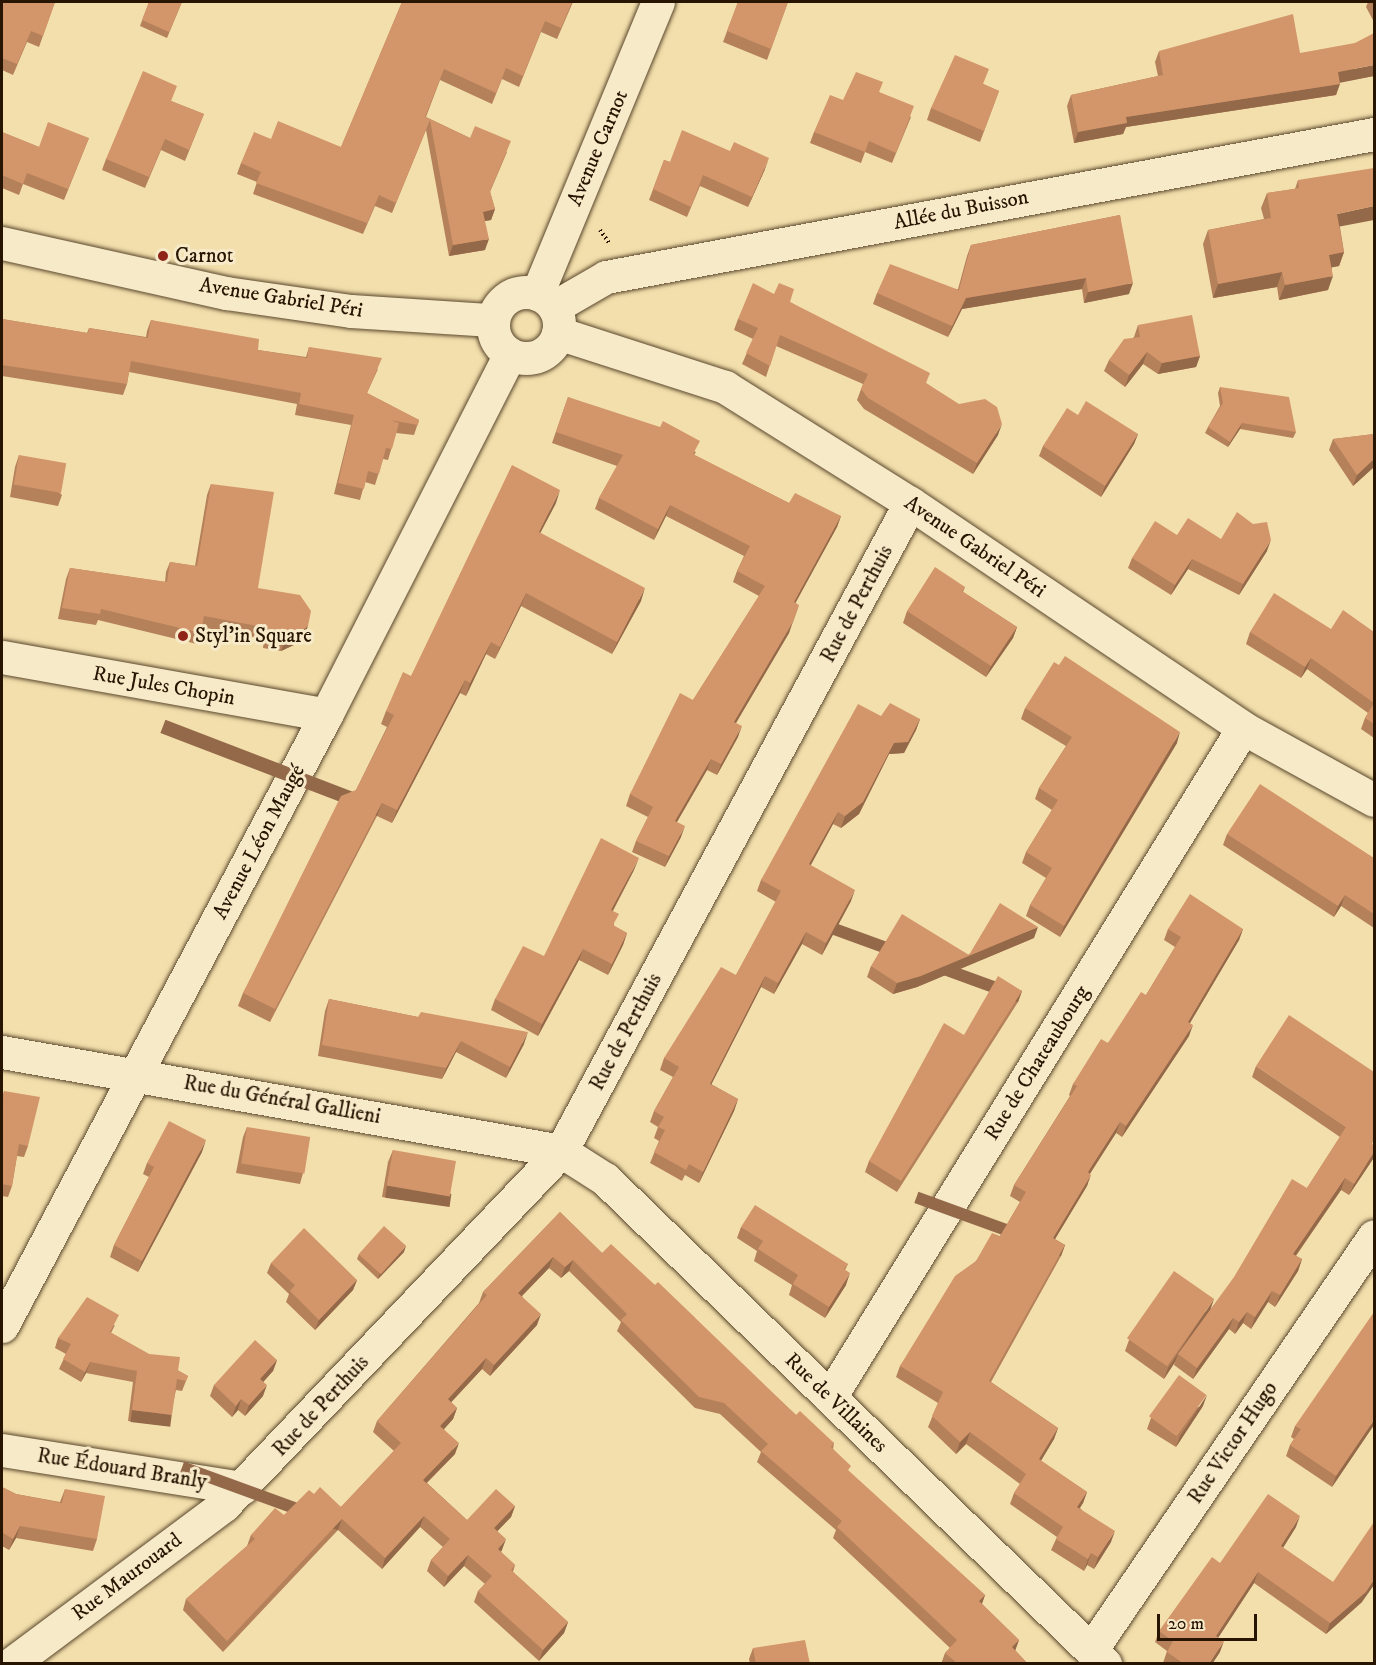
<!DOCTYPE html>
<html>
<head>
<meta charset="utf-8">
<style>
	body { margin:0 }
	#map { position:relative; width:1376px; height:1665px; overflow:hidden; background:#f3dfac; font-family:"IM FELL DW Pica",serif }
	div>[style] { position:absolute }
	.path>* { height:4px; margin-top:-2px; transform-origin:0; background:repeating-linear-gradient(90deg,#271401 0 1.5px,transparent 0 4.5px) }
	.roads { filter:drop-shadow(0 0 2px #5a472c) drop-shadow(0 0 2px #5a472c) }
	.minor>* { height:33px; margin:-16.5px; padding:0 16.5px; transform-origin:16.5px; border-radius:16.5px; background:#f7eac9 }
	.minor>.ring { margin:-16.5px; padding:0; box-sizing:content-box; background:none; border:33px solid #f7eac9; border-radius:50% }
	.wall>* { inset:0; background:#b5815b }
	.shaded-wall>* { inset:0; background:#94694a; transform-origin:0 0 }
	.building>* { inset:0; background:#d3966a; transform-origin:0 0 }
	.dots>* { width:16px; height:16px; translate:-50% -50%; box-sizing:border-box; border:3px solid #f7eac9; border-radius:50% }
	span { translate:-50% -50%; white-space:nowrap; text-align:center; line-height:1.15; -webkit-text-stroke:6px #f7eac9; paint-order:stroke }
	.street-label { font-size:21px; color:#271401 }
	.poi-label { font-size:21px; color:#271401 }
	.left { translate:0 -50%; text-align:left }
	.frame { position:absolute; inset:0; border:3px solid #271401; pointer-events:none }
	.scale { position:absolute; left:1157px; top:1614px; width:100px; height:27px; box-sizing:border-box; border:3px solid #271401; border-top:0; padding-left:8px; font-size:18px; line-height:21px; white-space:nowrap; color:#271401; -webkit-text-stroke:4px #f7eac9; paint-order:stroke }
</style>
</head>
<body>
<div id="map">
	<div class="path">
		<div style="left:600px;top:230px;width:16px;rotate:55deg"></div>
	</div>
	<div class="roads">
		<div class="minor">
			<div style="left:2px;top:243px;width:230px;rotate:12.6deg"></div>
			<div style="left:226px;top:293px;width:126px;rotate:8.2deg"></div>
			<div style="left:351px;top:311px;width:141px;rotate:3.7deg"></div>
			<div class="ring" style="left:493px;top:292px;width:33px;height:33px"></div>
			<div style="left:537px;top:294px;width:316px;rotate:-67.5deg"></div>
			<div style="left:554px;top:307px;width:60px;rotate:-30deg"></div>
			<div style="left:606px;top:277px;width:781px;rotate:-10.55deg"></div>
			<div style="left:558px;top:333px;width:176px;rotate:17.9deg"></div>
			<div style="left:725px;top:387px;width:218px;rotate:32.1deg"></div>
			<div style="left:910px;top:503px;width:402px;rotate:34deg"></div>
			<div style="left:1243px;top:728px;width:149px;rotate:28.8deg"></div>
			<div style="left:2px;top:657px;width:329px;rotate:10.1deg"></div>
			<div style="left:2px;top:1052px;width:568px;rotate:10.04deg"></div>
			<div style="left:561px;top:1151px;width:52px;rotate:32.5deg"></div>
			<div style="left:605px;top:1179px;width:697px;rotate:44.13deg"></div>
			<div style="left:2px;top:1326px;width:692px;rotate:-62.06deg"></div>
			<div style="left:326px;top:715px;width:405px;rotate:-63deg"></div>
			<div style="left:830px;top:1397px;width:786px;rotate:-58.31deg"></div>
			<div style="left:2px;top:1450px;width:243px;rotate:9deg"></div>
			<div style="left:1091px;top:1650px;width:501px;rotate:-55.64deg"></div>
			<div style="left:11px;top:1664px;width:266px;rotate:-36.7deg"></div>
			<div style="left:224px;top:1505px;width:489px;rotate:-46.4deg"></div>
			<div style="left:561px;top:1151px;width:736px;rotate:-61.69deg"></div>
		</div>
	</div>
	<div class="wall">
		<div style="clip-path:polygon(55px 2px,39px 47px,27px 42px,13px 75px,2px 70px,2px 4px)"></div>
		<div style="clip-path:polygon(149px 2px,182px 2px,167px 38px,140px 26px)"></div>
		<div style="clip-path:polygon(402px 2px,573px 2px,557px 39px,541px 32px,519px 87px,502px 79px,492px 104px,440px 80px,426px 117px,470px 138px,507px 152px,490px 192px,495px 209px,491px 220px,485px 221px,485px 250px,449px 256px,426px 130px,392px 213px,375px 206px,363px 234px,253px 194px,257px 182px,237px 174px,241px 163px,271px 139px,341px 147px)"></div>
		<div style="clip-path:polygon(738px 2px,788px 2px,767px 60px,723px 42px)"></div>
		<div style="clip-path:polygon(1368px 2px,1374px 2px,1374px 22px,1366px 7px)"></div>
		<div style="clip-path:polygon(1159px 51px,1300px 53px,1374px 76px,1340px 82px,1336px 95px,1126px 127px,1123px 134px,1074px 143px,1067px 106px,1071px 95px,1158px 76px,1155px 62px)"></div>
		<div style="clip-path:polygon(983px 84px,999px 91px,980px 142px,927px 120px,931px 108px)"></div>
		<div style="clip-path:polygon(879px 92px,911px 117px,892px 163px,865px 152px,861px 163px,810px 143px,814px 132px,843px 100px)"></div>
		<div style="clip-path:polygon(171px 101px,204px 114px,185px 161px,161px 150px,145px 188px,102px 170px,106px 159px)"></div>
		<div style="clip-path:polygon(2px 132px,39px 147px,89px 138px,64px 200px,23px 184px,19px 195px,2px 188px)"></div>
		<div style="clip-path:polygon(730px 151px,765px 169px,748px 207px,700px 186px,687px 217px,649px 200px,664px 160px,670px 162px)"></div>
		<div style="clip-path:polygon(1298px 180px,1340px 227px,1344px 252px,1339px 266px,1332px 267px,1328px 290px,1279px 300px,1277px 287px,1213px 298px,1203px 244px,1208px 230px,1264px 219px,1261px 208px,1267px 193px,1295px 189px)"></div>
		<div style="clip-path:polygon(1120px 215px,1129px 294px,1084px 303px,1082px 289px,962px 309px,948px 337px,873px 304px,877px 293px,958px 289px,967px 256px,971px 245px)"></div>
		<div style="clip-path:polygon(790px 302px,926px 383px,998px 435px,973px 474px,864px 409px,857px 400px,863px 384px,776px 346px,766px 377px,742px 364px,753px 339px,734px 330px,738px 319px)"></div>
		<div style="clip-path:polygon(2px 319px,87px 333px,89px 328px,146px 337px,147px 331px,151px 320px,258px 350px,306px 357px,309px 347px,378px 369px,367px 393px,419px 420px,414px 435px,396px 433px,388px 460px,383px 459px,375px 485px,365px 482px,360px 500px,334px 494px,351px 425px,295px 415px,297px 404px,129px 372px,127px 384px,123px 395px,2px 376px)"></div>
		<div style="clip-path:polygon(1138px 325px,1200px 356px,1196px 367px,1158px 374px,1143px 364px,1125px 387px,1104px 371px,1109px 360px,1134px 337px)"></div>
		<div style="clip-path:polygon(1220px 387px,1296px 432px,1293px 438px,1240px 429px,1228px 447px,1205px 433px,1208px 427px,1220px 406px,1218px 393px)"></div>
		<div style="clip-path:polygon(568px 397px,696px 452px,694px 455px,789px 503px,841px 516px,837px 527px,795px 603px,789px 633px,736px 723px,738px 737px,717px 775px,707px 770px,677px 822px,681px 837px,665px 867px,632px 852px,636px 841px,648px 817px,626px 806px,630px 794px,693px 700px,759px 596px,733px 582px,737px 571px,744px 556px,666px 516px,654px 540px,595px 509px,599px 498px,617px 466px,552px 443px)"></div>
		<div style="clip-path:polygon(1078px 415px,1138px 434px,1134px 444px,1101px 497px,1039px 456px,1043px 446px)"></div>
		<div style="clip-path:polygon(1374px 434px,1374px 469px,1374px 467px,1353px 486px,1329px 450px,1333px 439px)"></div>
		<div style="clip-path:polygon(19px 455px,62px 495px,58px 506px,10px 497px,15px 467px)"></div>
		<div style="clip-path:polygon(211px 484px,258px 588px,304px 637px,296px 644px,281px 651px,263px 648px,264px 639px,202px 628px,197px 644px,98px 620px,96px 625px,58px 619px,66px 579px,70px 568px,165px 582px,166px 572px,170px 562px,195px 566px,207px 495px)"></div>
		<div style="clip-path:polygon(556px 503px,540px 533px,641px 601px,612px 654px,521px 606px,495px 659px,486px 654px,466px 696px,460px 693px,392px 823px,377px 816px,270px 1022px,238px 1006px,243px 993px,356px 790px,387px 727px,381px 724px,386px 711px,411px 676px)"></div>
		<div style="clip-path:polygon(1177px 535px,1221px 539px,1267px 551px,1239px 595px,1188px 569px,1171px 595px,1128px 568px,1132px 558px)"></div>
		<div style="clip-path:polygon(965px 587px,963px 592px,1017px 627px,1013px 638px,986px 677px,903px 623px,907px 611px)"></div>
		<div style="clip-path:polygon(1331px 629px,1374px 632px,1374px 738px,1361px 729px,1365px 718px,1368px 713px,1307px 669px,1301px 678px,1246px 644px,1250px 632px)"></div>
		<div style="clip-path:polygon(1025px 708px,1177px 743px,1060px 937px,1026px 916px,1030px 905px,1046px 878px,1022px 863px,1026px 852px,1052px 810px,1035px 799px,1039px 788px,1066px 746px,1021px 719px)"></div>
		<div style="clip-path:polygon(881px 716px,920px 719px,916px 730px,904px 753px,889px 754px,859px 814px,841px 828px,833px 824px,810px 865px,851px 901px,822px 955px,802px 944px,774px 994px,761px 987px,711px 1084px,738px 1099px,734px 1111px,699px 1183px,685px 1175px,682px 1181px,650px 1163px,659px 1141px,654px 1138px,658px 1127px,650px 1122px,654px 1111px,673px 1077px,660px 1070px,664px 1058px,736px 975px,776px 902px,757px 891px,761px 880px)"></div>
		<div style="clip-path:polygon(1227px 834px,1374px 858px,1374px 928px,1341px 906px,1334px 917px,1223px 845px)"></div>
		<div style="clip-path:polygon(634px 870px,613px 911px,614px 926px,627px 933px,623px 945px,608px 975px,579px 960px,538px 1036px,491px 1010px,495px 999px,544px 956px)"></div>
		<div style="clip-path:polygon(1168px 929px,1243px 929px,1239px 940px,1190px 1023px,1189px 1036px,1122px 1137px,1116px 1133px,1090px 1174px,1087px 1186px,1055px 1239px,1065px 1245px,1061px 1256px,991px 1382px,1058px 1428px,1054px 1439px,1041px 1461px,1087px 1492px,1083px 1503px,1080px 1508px,1111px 1542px,1094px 1569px,1087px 1565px,1084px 1571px,1051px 1550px,1057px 1537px,1010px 1504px,1014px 1493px,1020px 1484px,966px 1444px,956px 1454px,928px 1427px,938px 1403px,896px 1377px,900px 1366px,976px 1261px,1000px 1236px,1020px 1202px,1010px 1196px,1014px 1185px,1070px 1096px,1069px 1095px,1073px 1084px,1108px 1043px,1146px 995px,1175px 947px,1164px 940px)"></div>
		<div style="clip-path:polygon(1034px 938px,917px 987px,893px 994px,867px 977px,871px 966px,969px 955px)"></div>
		<div style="clip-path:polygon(1022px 991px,1018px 1002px,897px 1192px,865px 1172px,869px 1161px,964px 1035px)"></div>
		<div style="clip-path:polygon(329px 999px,418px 1017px,524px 1044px,506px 1078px,456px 1052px,442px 1079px,318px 1056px,325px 1011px)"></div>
		<div style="clip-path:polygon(1256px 1066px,1373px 1145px,1373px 1159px,1349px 1195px,1341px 1190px,1296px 1256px,1302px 1259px,1298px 1271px,1275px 1307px,1268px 1302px,1251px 1329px,1243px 1323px,1235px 1334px,1229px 1329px,1193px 1379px,1174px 1365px,1175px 1362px,1164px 1379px,1125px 1351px,1129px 1340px,1210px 1310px,1307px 1188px,1340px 1137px,1252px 1077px)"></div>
		<div style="clip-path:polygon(4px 1091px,28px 1146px,24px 1157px,17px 1156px,12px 1186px,8px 1197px,2px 1196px,2px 1099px)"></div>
		<div style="clip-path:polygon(247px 1127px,303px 1173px,300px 1184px,236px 1173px,243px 1137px)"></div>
		<div style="clip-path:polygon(393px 1150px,451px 1194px,447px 1206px,382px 1197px,388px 1162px)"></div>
		<div style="clip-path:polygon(202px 1152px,138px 1272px,110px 1257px,114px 1245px,149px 1177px,143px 1174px,147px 1163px)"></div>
		<div style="clip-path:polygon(560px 1212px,602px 1253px,655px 1285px,796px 1415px,834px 1443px,833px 1449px,849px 1472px,985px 1595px,982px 1604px,1019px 1640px,1015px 1650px,1028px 1664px,941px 1664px,945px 1653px,950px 1648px,833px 1538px,836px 1530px,757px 1462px,761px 1452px,720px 1414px,695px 1408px,617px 1331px,621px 1322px,569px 1271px,561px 1278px,549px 1268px,522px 1296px,537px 1325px,490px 1376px,482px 1369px,451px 1402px,457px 1408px,453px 1419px,444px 1429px,455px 1454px,427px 1483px,467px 1520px,515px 1506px,511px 1517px,497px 1531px,502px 1550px,501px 1552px,515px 1565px,513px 1572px,568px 1622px,564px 1633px,539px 1661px,474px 1602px,478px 1591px,485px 1584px,464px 1566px,444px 1587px,427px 1571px,431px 1560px,443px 1547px,420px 1527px,382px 1569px,338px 1530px,223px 1652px,183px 1610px,186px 1599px,247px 1546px,251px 1535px,284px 1515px,314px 1494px,341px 1507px,394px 1451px,373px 1432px,377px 1421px,479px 1303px,483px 1292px)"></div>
		<div style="clip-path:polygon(741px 1227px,848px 1264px,845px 1270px,846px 1285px,825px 1318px,789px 1295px,792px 1285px,754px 1261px,757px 1251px,737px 1238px)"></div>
		<div style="clip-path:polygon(404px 1252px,378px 1279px,357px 1259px,359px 1254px)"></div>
		<div style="clip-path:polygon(271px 1263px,357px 1280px,353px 1290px,315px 1330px,286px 1302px,289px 1294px,267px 1273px)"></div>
		<div style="clip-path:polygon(115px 1325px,111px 1333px,188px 1376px,182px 1391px,176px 1390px,168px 1426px,128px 1421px,133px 1382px,86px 1373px,81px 1382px,59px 1369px,66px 1354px,55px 1348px,58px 1338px)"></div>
		<div style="clip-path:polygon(277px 1360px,273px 1371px,263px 1382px,263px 1396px,245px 1416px,238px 1410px,232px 1417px,210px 1396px,214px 1385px)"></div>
		<div style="clip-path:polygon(1203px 1406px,1176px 1447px,1147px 1429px,1151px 1418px)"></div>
		<div style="clip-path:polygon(1374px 1425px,1332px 1487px,1286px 1456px,1290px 1445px,1294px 1439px,1291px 1437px,1295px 1426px)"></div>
		<div style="clip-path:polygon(2px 1487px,16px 1494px,60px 1502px,65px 1489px,97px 1539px,93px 1551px,16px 1538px,9px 1550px,2px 1546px)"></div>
		<div style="clip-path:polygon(1296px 1527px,1283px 1548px,1362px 1602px,1326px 1634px,1254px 1583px,1218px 1638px,1220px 1652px,1212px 1664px,1163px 1663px,1167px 1651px,1155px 1642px,1159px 1631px,1220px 1563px)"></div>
		<div style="clip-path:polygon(753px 1648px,810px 1664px,750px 1664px,749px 1659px)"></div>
	</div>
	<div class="shaded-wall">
		<div style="clip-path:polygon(1374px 65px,1374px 76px,1334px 84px,1338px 72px)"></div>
		<div style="clip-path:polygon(1340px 84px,1336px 95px,1126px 127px,1123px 134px,1074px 143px,1078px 132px,1126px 117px)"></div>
		<div style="clip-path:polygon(769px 158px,765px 169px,748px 207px,752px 197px)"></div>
		<div style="clip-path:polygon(1374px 206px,1374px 220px,1332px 228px,1337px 214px)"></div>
		<div style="clip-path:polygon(495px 209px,491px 220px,479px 222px,483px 212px)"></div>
		<div style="clip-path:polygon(489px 239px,485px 250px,449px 256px,453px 245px)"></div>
		<div style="clip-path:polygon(1344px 252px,1339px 266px,1324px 269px,1329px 255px)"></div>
		<div style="clip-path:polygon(1282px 272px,1277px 287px,1213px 298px,1218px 284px)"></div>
		<div style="clip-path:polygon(1333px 276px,1328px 290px,1279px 300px,1285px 285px)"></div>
		<div style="clip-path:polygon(1086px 278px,1082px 289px,962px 309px,948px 337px,952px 326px,966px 298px)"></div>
		<div style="clip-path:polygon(1133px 283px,1129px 294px,1084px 303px,1088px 292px)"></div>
		<div style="clip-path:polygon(1147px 352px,1143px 364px,1125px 387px,1129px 375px)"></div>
		<div style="clip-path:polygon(1200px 356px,1196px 367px,1158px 374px,1162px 363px)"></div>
		<div style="clip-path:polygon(1242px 423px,1240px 429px,1228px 447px,1230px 442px)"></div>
		<div style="clip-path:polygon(1002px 424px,998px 435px,973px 474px,977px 463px)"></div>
		<div style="clip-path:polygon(1138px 434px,1134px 444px,1101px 497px,1105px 486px)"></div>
		<div style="clip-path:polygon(1374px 459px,1374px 467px,1353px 486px,1357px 475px)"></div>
		<div style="clip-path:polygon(560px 490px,556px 503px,534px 545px,539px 532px)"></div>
		<div style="clip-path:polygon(670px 505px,666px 516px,654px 540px,658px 529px)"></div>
		<div style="clip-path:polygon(841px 516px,837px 527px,790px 613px,794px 602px)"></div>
		<div style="clip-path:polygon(1271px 540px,1267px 551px,1239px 595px,1243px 584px)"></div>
		<div style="clip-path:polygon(1192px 559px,1188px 569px,1171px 595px,1175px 585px)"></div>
		<div style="clip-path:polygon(645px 588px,641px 601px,612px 654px,617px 642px)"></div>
		<div style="clip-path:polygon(526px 593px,521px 606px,495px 659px,500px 647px)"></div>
		<div style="clip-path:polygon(799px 605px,789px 633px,730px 733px,734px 722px)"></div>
		<div style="clip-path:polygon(308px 626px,304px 637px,296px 644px,281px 651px,285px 640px)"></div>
		<div style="clip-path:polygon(1017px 627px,1013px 638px,986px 677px,991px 666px)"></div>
		<div style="clip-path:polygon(491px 642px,486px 654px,466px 696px,470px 683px)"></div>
		<div style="clip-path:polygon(1311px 658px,1307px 669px,1301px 678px,1305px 667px)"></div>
		<div style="clip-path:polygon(465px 680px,460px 693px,392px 823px,397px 810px)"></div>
		<div style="clip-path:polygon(920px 719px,916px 730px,904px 753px,889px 754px,859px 814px,841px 828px,845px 816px,894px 743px)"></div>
		<div style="clip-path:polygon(742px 726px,738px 737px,717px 775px,721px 764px)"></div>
		<div style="clip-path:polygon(1180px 732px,1177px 743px,1060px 937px,1064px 926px)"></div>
		<div style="clip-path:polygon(711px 759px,707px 770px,671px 832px,675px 821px)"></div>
		<div style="left:382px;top:803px;width:14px;height:232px;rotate:111deg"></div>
		<div style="clip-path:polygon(838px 812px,833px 824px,805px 876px,809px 864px)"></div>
		<div style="clip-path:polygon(685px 826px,681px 837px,665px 867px,669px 856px)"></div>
		<div style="clip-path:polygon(639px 858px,634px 870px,607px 921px,611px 910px)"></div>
		<div style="clip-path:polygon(855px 890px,851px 901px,822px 955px,826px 943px)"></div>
		<div style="clip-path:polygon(1345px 895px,1341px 906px,1334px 917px,1338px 906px)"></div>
		<div style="clip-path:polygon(1038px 927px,1034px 938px,917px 987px,893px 994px,897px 983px)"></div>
		<div style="clip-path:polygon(1243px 929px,1239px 940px,1184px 1033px,1188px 1022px)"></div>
		<div style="clip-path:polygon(806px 932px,802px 944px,774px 994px,778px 983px)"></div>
		<div style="clip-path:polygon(627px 933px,623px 945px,608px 975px,612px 964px)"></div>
		<div style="clip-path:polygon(583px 949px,579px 960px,538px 1036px,542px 1024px)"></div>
		<div style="clip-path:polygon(765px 976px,761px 987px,706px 1095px,710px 1084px)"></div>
		<div style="left:1022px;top:991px;width:12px;height:225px;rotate:110deg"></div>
		<div style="clip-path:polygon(1193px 1025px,1189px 1036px,1122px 1137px,1126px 1126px)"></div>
		<div style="clip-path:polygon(528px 1032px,524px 1044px,506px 1078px,510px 1067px)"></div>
		<div style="clip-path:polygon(461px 1041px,456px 1052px,442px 1079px,446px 1068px)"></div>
		<div style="clip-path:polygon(738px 1099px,734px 1111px,699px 1183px,703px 1172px)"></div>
		<div style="clip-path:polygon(1120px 1122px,1116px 1133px,1083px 1184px,1088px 1172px)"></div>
		<div style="clip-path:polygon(206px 1140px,202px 1152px,138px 1272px,142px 1261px)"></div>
		<div style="clip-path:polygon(1374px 1152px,1373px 1159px,1349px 1195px,1354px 1184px)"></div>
		<div style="clip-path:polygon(1091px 1175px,1087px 1186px,1049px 1249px,1053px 1238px)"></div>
		<div style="clip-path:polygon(1345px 1178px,1341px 1190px,1289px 1265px,1293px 1254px)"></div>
		<div style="left:387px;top:1185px;width:65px;height:13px;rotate:8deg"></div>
		<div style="left:1065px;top:1245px;width:12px;height:156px;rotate:110deg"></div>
		<div style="clip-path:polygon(406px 1246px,404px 1252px,378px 1279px,380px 1273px)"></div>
		<div style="clip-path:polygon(553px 1257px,549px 1268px,514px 1304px,518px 1293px)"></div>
		<div style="clip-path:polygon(1302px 1259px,1298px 1271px,1275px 1307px,1280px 1295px)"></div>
		<div style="clip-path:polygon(573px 1260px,569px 1271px,561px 1278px,565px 1267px)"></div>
		<div style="clip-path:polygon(850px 1273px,846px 1285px,825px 1318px,829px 1307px)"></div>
		<div style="clip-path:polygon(357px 1280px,353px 1290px,315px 1330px,319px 1320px)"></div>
		<div style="clip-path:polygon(1272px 1291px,1268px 1302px,1251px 1329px,1255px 1317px)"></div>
		<div style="clip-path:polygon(1214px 1299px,1210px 1311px,1178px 1354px,1175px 1362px,1164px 1379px,1168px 1368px)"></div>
		<div style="clip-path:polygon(1247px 1312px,1243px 1323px,1235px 1334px,1239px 1322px)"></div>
		<div style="clip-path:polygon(541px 1314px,537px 1325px,490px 1376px,494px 1365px)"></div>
		<div style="clip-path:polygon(1233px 1318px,1229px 1329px,1193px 1379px,1197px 1368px)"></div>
		<div style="clip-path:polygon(486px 1358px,482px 1369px,444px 1410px,448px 1399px)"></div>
		<div style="clip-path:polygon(277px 1360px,273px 1371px,256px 1390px,260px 1379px)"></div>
		<div style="clip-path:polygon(90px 1362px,86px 1373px,81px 1382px,85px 1372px)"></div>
		<div style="clip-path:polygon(267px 1385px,263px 1396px,245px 1416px,249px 1405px)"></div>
		<div style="clip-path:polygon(1207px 1395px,1203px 1406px,1176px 1447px,1180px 1436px)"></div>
		<div style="clip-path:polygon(241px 1399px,238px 1410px,232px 1417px,236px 1406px)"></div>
		<div style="clip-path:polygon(457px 1408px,453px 1419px,437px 1437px,440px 1426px)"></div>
		<div style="left:132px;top:1410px;width:40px;height:12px;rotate:7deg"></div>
		<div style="clip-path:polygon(1374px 1420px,1374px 1425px,1332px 1487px,1336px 1476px)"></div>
		<div style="clip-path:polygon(1058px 1428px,1054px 1439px,1035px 1470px,1039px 1459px)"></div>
		<div style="clip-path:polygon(970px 1432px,966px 1444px,956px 1454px,960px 1442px)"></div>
		<div style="clip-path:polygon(459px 1443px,455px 1454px,419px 1490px,423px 1480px)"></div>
		<div style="clip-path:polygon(1087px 1492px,1083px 1503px,1073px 1518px,1077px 1507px)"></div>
		<div style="clip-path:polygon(515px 1506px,511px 1517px,490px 1539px,494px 1528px)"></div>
		<div style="clip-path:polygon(424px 1516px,420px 1527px,382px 1569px,385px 1558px)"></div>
		<div style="clip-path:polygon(1300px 1516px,1296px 1527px,1277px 1557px,1281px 1546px)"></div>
		<div style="left:342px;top:1519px;width:12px;height:168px;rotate:110deg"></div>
		<div style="clip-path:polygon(20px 1526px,16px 1538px,9px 1550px,13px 1539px)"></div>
		<div style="clip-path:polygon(1115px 1531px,1111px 1542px,1094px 1569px,1098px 1557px)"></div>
		<div style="clip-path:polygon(506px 1539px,502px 1550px,494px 1560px,498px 1549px)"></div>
		<div style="clip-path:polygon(1091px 1553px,1087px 1565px,1084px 1571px,1088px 1559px)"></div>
		<div style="clip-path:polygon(468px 1555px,464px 1566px,444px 1587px,448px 1576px)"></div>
		<div style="clip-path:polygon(1258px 1572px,1254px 1583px,1212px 1647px,1216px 1636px)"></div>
		<div style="clip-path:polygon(1374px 1580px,1374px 1585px,1362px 1602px,1326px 1634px,1330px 1623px)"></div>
		<div style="clip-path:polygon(985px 1595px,981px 1606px,979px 1601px)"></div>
		<div style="clip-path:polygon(568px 1622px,564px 1633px,539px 1661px,543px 1650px)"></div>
		<div style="clip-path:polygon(1019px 1640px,1015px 1651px,1012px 1647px)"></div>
		<div style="clip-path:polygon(1224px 1641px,1220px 1652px,1212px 1664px,1209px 1664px)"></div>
	</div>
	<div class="building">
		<div style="clip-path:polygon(3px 2px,55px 2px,43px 36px,31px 31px,17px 64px,2px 58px,2px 4px)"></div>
		<div style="clip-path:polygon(149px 2px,182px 2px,169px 32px,142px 20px)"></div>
		<div style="clip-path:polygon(402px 2px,572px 2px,561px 28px,545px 21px,523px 76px,506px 68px,496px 93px,444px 69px,425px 117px,470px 138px,475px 126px,511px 141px,490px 191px,495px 209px,483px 212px,489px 239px,453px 245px,430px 120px,396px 203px,379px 195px,367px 223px,256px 183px,261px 172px,241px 163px,254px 132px,271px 139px,278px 121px,341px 147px)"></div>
		<div style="clip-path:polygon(738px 2px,788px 2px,771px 49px,727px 31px)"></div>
		<div style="clip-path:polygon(1293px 14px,1300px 53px,1355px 43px,1374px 33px,1374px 65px,1338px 72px,1340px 84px,1126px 117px,1127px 123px,1078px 132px,1071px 95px,1163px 75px,1159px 51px)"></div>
		<div style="clip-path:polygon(955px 55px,989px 69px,983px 84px,999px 91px,984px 131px,931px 108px)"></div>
		<div style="clip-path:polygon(143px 71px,177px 86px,171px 101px,204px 114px,189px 150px,165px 139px,149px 177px,106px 159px)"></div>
		<div style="clip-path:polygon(856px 72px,883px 82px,879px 92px,914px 106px,896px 153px,869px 141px,865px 152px,814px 132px,830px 95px,843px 100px)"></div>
		<div style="clip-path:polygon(48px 122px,89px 138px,68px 189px,27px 173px,23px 184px,2px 175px,2px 132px,39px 147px)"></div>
		<div style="clip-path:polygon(682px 130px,730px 151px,734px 142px,769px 158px,752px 197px,703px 175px,691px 207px,653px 189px,664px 160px,670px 162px)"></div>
		<div style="clip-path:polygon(1374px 168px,1374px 206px,1337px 214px,1344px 252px,1329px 255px,1333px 276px,1285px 285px,1282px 272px,1218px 284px,1208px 230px,1271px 218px,1267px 193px,1299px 188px,1298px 180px)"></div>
		<div style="clip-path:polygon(1120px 215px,1133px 283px,1088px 292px,1086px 278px,966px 298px,952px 326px,877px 293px,890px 264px,959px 290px,971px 245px)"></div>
		<div style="clip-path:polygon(753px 283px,774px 294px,779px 283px,794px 289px,790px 302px,930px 373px,926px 383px,959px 404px,985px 399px,997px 407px,1002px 424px,977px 463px,868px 398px,861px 389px,868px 374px,780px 335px,770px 366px,746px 353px,758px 328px,738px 319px)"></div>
		<div style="clip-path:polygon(1192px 315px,1200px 356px,1162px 363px,1147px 352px,1129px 375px,1109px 360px,1124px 339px,1140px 337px,1138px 325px)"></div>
		<div style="clip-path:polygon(2px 319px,88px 333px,89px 328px,148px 338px,151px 320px,259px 339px,258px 350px,307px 358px,309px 347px,382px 358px,367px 393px,419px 420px,418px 425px,390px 420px,399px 423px,392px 449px,386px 448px,379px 474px,368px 471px,364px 489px,338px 483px,354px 415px,299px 404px,301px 393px,131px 361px,127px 384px,2px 365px)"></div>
		<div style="clip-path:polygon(1220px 387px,1289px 397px,1296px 432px,1242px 423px,1230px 442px,1208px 427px,1223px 403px)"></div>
		<div style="clip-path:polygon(568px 397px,660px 427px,663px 421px,700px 441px,693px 454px,789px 503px,795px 493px,841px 516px,794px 602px,799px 605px,793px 622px,734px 722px,742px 726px,721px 764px,711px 759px,675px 821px,685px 826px,669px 856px,636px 841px,653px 807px,630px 794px,680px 693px,693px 700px,765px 586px,737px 571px,750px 546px,670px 505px,658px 529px,599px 498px,623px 455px,556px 432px)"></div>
		<div style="clip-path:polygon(1086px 401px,1138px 434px,1105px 486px,1043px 446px,1067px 408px,1078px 415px)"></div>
		<div style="clip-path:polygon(1374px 434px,1374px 459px,1357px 475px,1333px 439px)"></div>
		<div style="left:19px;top:455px;width:48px;height:30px;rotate:10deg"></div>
		<div style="clip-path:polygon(512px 465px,560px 490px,539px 532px,645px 588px,617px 642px,526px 593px,500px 647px,491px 642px,470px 683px,465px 680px,397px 810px,382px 803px,275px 1009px,243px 993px,341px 796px,356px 790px,394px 715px,386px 711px,403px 672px,411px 676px)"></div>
		<div style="clip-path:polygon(211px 484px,274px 492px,258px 588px,300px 595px,311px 611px,308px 626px,300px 633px,285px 640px,267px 638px,268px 628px,204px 616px,201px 633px,101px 609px,100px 614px,62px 608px,70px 568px,167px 582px,170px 562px,197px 566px)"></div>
		<div style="clip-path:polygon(1237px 512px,1253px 524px,1267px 522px,1271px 540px,1243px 584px,1192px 559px,1175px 585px,1132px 558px,1155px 521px,1177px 535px,1188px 518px,1221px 539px)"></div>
		<div style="clip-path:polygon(935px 567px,965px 587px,962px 591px,1017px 627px,991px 666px,907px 611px)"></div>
		<div style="clip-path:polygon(1274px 593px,1331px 629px,1343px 610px,1374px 632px,1374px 703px,1311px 658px,1305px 667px,1250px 632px)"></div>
		<div style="clip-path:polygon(1065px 656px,1180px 732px,1064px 926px,1030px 905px,1052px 868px,1026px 852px,1058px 800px,1039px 788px,1072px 737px,1025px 708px,1054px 662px,1059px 665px)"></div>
		<div style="clip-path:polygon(890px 703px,920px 719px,908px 742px,894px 743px,863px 802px,845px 816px,838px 812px,809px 864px,855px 890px,826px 943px,806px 932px,778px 983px,765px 976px,710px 1084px,738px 1099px,703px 1172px,689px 1164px,686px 1170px,654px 1152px,665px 1130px,658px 1127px,664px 1117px,654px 1111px,679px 1067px,664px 1058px,721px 967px,736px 975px,781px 891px,761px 880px,858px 704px,881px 716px)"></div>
		<div style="clip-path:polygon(1374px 703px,1374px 724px,1365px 718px)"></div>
		<div style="clip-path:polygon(1260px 784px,1374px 858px,1374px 914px,1345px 895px,1338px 906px,1227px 834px)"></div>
		<div style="clip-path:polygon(601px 838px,639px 858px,611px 910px,619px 914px,613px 925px,627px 933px,612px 964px,583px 949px,542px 1024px,495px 999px,523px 946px,544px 956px)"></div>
		<div style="clip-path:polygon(1190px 894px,1243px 929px,1188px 1022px,1193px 1025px,1126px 1126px,1120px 1122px,1088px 1172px,1091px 1175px,1053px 1238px,1065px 1245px,989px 1381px,1058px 1428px,1039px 1459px,1087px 1492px,1077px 1507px,1115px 1531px,1098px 1557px,1091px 1553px,1088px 1559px,1056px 1539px,1063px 1527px,1014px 1493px,1026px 1474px,970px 1432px,960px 1442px,932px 1416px,943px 1392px,900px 1366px,955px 1276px,976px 1261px,992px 1233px,1000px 1236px,1026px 1192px,1014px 1185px,1077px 1086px,1073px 1084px,1101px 1039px,1108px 1043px,1141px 992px,1146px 995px,1181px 937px,1168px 929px)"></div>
		<div style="clip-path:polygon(1000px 903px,1038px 927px,921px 976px,897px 983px,871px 966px,902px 914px,969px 955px)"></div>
		<div style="clip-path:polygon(998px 976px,1022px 991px,901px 1181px,869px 1161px,944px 1023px,964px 1035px)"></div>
		<div style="clip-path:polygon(329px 999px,418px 1017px,421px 1012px,528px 1032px,510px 1067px,461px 1041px,446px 1068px,322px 1045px)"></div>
		<div style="clip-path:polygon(1289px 1015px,1374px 1072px,1374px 1140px,1372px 1144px,1374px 1146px,1374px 1152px,1354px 1184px,1345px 1178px,1293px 1254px,1302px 1259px,1280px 1295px,1272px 1291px,1255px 1317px,1247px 1312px,1239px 1322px,1233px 1318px,1197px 1368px,1178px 1354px,1234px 1277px,1292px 1179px,1307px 1188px,1346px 1127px,1256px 1066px)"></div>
		<div style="clip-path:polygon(4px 1091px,40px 1097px,28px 1146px,19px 1144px,12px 1186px,2px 1184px,2px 1106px)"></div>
		<div style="clip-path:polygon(169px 1121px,206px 1140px,142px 1261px,114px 1245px,154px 1167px,147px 1163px)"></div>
		<div style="left:247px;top:1127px;width:64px;height:37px;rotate:9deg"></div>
		<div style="left:393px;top:1150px;width:64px;height:36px;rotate:10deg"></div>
		<div style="clip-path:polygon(755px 1205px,848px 1264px,844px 1269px,850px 1273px,829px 1307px,793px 1284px,798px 1275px,758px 1249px,763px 1241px,741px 1227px)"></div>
		<div style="clip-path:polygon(560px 1212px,602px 1253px,611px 1244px,655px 1285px,658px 1282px,796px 1415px,800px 1411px,834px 1443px,831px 1447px,851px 1466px,848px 1470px,985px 1595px,979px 1601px,1019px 1640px,1012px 1647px,1028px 1664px,958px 1664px,945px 1653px,957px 1640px,837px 1527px,842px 1521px,761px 1451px,768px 1444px,724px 1403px,699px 1397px,621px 1320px,627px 1314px,573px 1260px,565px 1267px,553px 1257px,518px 1293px,541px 1314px,494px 1365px,486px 1358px,448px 1399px,457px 1408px,440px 1426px,459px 1443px,423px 1480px,467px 1520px,496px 1489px,515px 1506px,494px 1528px,506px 1539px,498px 1549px,515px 1565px,511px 1570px,568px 1622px,543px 1650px,478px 1591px,492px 1576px,468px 1555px,448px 1576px,431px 1560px,450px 1539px,424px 1516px,385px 1558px,342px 1519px,227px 1641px,186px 1599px,255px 1539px,251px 1535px,275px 1508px,284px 1515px,309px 1490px,314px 1494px,320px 1487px,341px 1507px,401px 1443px,377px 1421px,487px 1295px,483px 1292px)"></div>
		<div style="left:384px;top:1226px;width:30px;height:38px;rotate:42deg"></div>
		<div style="clip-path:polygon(304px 1228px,357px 1280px,319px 1320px,290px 1291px,295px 1285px,271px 1263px)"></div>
		<div style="left:1174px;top:1271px;width:49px;height:82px;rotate:35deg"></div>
		<div style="clip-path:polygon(87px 1297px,119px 1315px,110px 1332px,149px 1354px,180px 1357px,178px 1371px,188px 1376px,186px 1381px,177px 1379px,172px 1415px,132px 1410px,137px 1371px,90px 1362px,85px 1372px,63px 1359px,71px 1344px,58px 1338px)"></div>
		<div style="clip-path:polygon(1374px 1312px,1374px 1420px,1336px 1476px,1290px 1445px,1301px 1429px,1295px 1426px)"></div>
		<div style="clip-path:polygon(255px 1340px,277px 1360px,260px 1379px,267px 1385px,249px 1405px,241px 1399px,236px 1406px,214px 1385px)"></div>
		<div style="left:1179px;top:1375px;width:34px;height:51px;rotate:36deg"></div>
		<div style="clip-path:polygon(2px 1487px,16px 1494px,62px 1503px,65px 1489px,105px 1496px,97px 1539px,20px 1526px,13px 1539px,3px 1533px,2px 1536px)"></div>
		<div style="clip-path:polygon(1268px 1494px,1300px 1516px,1281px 1546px,1333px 1582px,1374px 1522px,1374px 1580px,1366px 1592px,1330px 1623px,1258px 1572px,1216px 1636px,1224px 1641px,1209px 1664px,1184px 1664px,1167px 1652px,1173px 1641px,1159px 1631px,1212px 1557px,1220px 1563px)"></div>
		<div style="clip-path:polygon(805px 1640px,810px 1664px,756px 1664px,753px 1648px)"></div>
	</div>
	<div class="dots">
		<div style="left:163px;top:256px;background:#8f2418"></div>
		<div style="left:183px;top:636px;background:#8f2418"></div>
	</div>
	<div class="street-label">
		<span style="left:598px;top:148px;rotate:-67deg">Avenue Carnot</span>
		<span style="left:961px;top:210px;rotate:-11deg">Allée du Buisson</span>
		<span style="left:281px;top:298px;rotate:9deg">Avenue Gabriel Péri</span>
		<span style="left:975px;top:547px;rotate:34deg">Avenue Gabriel Péri</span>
		<span style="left:857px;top:604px;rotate:-62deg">Rue de Perthuis</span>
		<span style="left:164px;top:686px;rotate:10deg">Rue Jules Chopin</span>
		<span style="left:259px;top:842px;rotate:-62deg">Avenue Léon Maugé</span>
		<span style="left:626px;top:1032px;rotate:-62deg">Rue de Perthuis</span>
		<span style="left:1037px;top:1063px;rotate:-58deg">Rue de Chateaubourg</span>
		<span style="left:282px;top:1100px;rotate:10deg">Rue du Général Gallieni</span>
		<span style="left:836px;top:1403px;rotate:44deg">Rue de Villaines</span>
		<span style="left:321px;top:1406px;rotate:-47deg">Rue de Perthuis</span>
		<span style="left:1233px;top:1443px;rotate:-56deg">Rue Victor Hugo</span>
		<span style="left:122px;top:1469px;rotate:9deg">Rue Édouard Branly</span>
		<span style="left:127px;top:1577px;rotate:-37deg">Rue Maurouard</span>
	</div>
	<div class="poi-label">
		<span class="left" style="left:175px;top:256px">Carnot</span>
		<span class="left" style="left:195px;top:636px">Styl'in Square</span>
	</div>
	<div class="frame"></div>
	<div class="scale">20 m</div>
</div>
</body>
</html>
